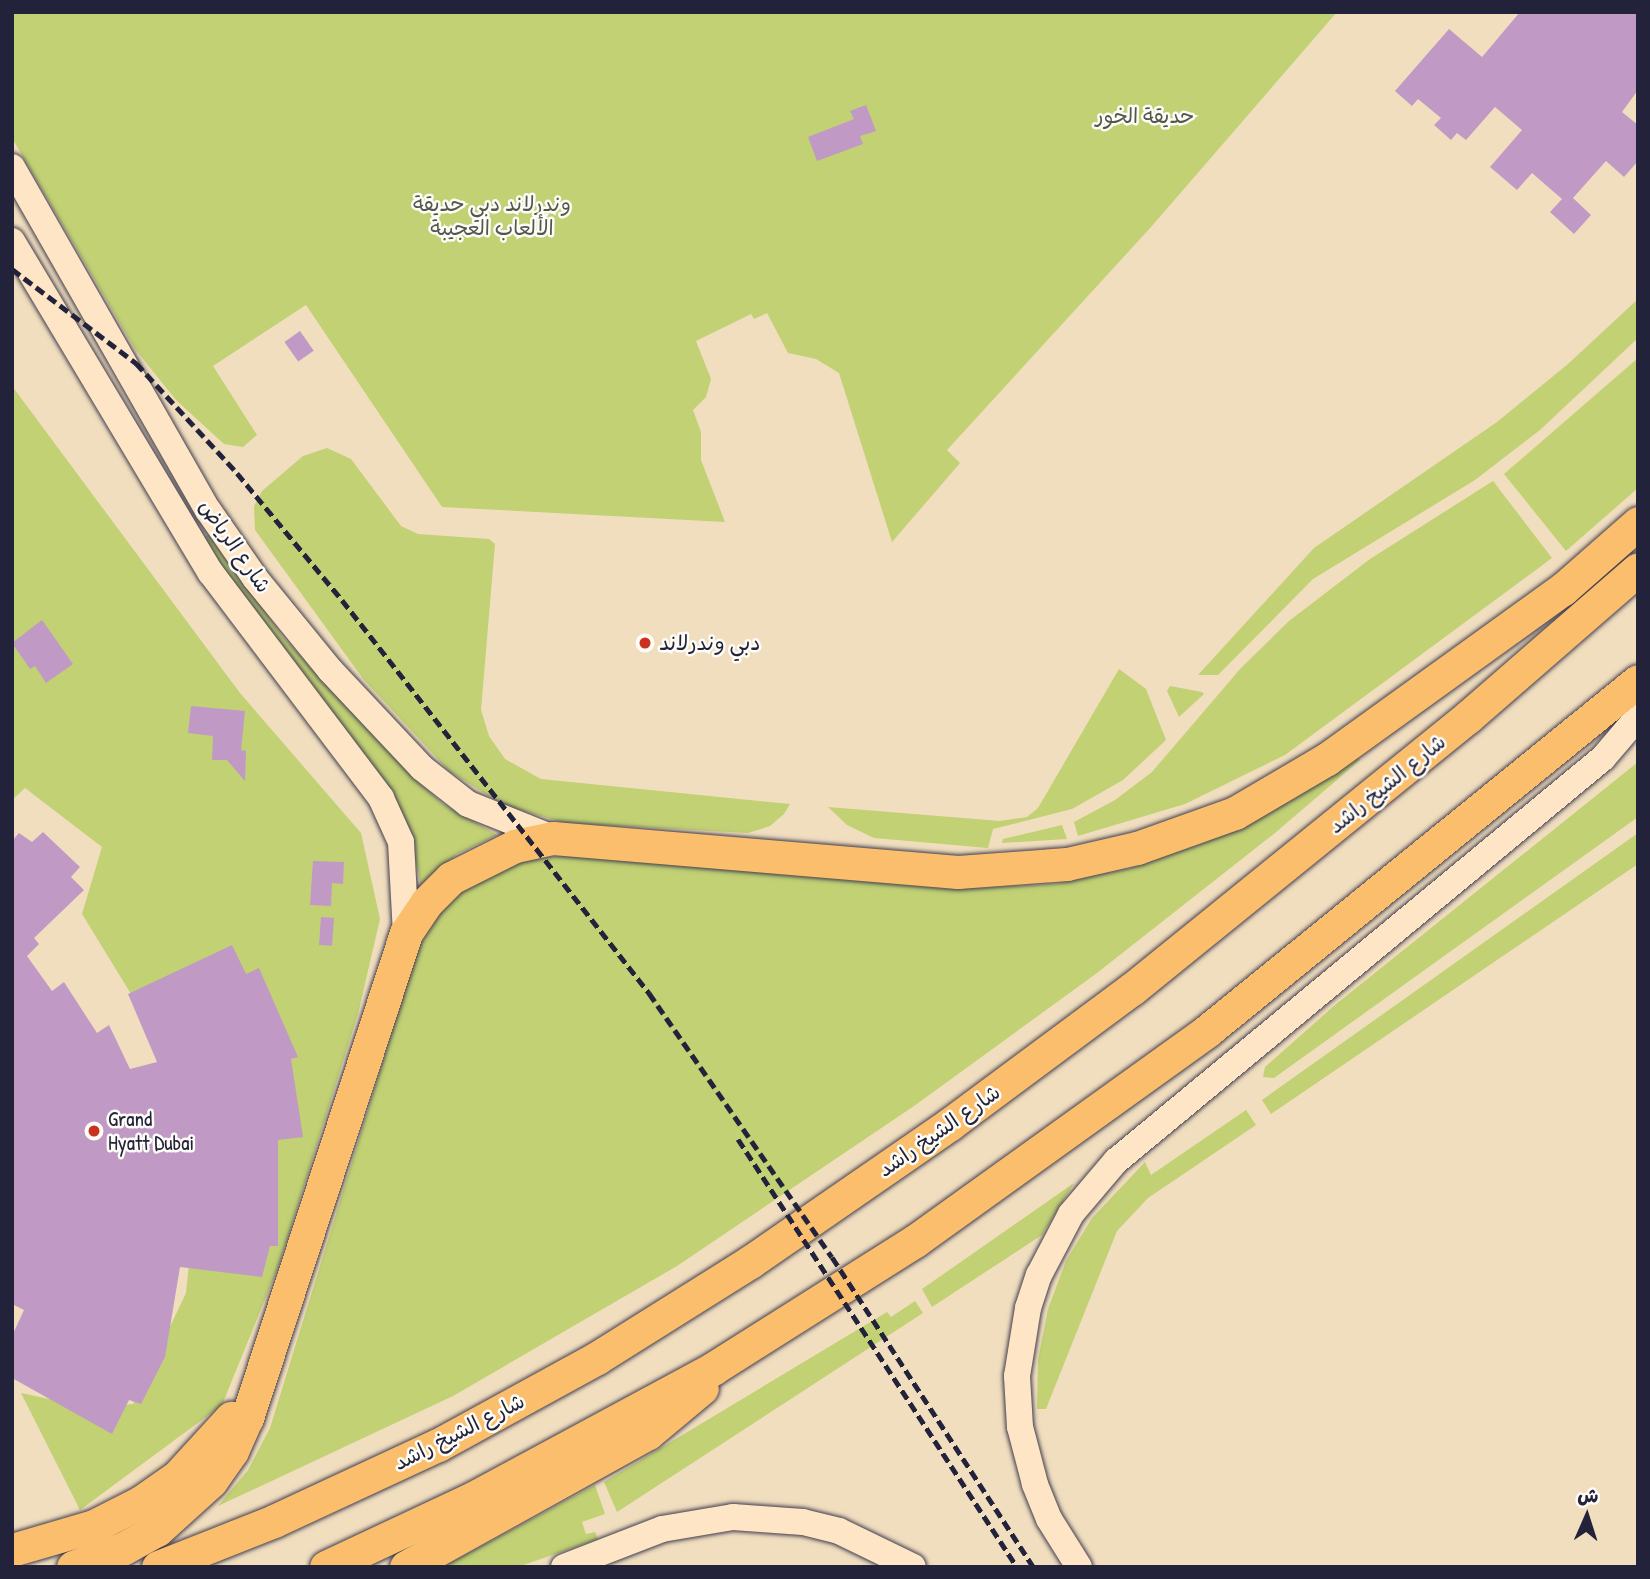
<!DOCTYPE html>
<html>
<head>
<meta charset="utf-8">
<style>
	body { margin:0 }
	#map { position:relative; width:1650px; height:1579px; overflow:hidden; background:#f1debf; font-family:"Patrick Hand","Playpen Sans Arabic",sans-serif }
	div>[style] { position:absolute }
	.green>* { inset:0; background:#c1d174 }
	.building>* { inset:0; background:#c09ac5; transform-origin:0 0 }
	.roads { filter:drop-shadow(0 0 2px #413e4f) drop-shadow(0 0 2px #413e4f) }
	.secondary>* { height:26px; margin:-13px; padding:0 13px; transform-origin:13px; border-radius:13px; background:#fde5c5 }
	.highway>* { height:33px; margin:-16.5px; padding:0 16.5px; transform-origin:16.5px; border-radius:16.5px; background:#fabe6d }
	.rail>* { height:5px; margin-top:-2.5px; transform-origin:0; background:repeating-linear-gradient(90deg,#22223b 0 10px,transparent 0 15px) }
	.dots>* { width:19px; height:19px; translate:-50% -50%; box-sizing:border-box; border:4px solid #fdfcf7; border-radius:50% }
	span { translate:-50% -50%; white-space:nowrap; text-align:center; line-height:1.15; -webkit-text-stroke:5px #fdfcf7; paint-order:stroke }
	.park-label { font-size:21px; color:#52574c }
	.street-label { font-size:21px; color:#22223b }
	.poi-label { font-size:21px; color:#22223b }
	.left { translate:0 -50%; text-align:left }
	.frame { position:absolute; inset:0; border:14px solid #22223b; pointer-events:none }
	.north { position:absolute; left:1552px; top:1481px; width:70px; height:70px; -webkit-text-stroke:5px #fdfcf7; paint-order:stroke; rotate:3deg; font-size:19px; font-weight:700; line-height:28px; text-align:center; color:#22223b }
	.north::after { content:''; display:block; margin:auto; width:24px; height:32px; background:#22223b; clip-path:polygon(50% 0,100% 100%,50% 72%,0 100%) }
</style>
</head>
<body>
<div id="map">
	<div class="green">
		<div style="clip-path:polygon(12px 12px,1337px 12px,1151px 227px,947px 450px,960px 463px,892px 542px,839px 373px,816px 359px,788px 353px,767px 313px,754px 319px,751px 314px,696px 341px,711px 379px,706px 397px,693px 410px,701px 432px,701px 460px,725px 522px,442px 507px,306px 305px,213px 366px,257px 435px,243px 447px,224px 444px,176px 400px,135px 349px,12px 138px)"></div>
		<div style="clip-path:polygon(1638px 299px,1638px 338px,1540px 430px,1475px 480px,1313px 579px,1218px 675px,1198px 675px,1314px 548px,1497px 422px,1568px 364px)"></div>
		<div style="clip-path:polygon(1638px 358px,1638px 488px,1566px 551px,1504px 474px)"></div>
		<div style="clip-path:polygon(12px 386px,240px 693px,361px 833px,380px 919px,358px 1014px,279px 1265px,222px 1405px,80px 1510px,21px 1393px,91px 1408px,133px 1404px,186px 1293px,199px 1164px,139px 1007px,82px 914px,102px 847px,25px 788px,12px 800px)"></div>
		<div style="clip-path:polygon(327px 448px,351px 459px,401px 526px,418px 534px,489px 539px,495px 544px,481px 710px,489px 736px,505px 759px,541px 779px,790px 804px,784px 814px,770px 826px,748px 833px,565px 823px,503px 805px,449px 771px,364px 680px,255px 530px,254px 506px,262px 491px,303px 456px)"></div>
		<div style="clip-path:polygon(1493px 481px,1552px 558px,1285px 755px,1185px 804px,1078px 836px,1074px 822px,1115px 800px,1152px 772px,1241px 668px,1289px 621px,1370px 559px)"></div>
		<div style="clip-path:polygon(210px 534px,283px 637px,413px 777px,443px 804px,497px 835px,457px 854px,421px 886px,411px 838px,203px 538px)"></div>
		<div style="clip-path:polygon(1119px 669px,1146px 689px,1166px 740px,1123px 780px,1072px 809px,993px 829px,988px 848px,874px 838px,847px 825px,828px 807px,1000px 821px,1027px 817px,1038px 808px)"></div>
		<div style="clip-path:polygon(1170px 686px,1202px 692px,1204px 694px,1179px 717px,1167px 691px)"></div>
		<div style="clip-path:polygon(1358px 757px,1360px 760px,1275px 833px,1097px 973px,914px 1106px,677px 1266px,453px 1396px,218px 1506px,248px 1470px,270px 1428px,418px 948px,438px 915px,465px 888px,517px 861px,574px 854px,883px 883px,976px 888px,1055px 884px,1132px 868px,1201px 844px,1295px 798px)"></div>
		<div style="clip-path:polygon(1638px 762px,1638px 817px,1274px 1078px,1263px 1077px,1265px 1067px,1335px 1005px)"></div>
		<div style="clip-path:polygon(1062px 825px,1067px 839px,1002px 843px,1003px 839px)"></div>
		<div style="clip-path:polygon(1638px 833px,1638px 864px,1271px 1114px,1262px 1100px)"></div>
		<div style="clip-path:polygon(1246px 1110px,1256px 1125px,1148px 1198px,1117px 1231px,1046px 1409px,1037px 1409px,1038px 1359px,1048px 1309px,1066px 1261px,1092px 1218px,1145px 1162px,1151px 1175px)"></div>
		<div style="clip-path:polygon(1074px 1183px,1042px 1235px,932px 1307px,922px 1289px)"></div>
		<div style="clip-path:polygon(915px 1301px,923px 1313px,617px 1512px,604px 1482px,887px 1312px,891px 1317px)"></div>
		<div style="clip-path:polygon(595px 1485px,605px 1514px,582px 1522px,586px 1534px,595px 1532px,598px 1539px,518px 1567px,443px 1567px)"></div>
	</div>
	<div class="building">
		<div style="clip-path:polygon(1520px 12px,1638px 12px,1638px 90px,1622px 112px,1638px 125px,1638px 161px,1624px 177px,1606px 161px,1573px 198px,1591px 215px,1574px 234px,1550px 212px,1562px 199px,1532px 173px,1517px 190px,1490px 167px,1522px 130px,1495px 107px,1466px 140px,1457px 133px,1451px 140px,1434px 125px,1441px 118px,1418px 99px,1412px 106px,1395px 91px,1449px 29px,1482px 57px)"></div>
		<div style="clip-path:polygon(866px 105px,876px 131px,860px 136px,863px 144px,817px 161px,808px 137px,854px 119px,850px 111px)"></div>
		<div style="left:300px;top:331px;width:24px;height:19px;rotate:55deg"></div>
		<div style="clip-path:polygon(42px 620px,73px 664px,46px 683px,35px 666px,30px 669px,12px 643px)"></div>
		<div style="clip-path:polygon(191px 706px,245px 711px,241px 750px,246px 751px,245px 781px,227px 760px,212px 760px,213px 736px,188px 733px)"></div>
		<div style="clip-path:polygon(43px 832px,80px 867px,71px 877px,84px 890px,34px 938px,39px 944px,27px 956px,52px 991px,64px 982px,97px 1033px,109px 1025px,130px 1069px,157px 1062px,128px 994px,232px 945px,246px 974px,259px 968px,298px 1057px,291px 1059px,303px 1137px,278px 1140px,278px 1246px,270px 1246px,262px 1277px,180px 1267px,165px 1357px,141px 1404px,129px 1400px,112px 1434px,12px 1378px,12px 1336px,24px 1310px,12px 1304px,12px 841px,19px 833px,32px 842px)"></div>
		<div style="clip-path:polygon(313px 861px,344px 862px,343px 884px,332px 883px,331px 906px,310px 905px)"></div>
		<div style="left:321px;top:917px;width:13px;height:28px;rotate:4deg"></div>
	</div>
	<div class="roads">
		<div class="secondary">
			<div style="left:12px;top:167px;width:395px;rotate:60.3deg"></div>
			<div style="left:208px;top:510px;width:83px;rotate:55.3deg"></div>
			<div style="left:255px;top:578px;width:119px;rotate:50.8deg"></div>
			<div style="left:330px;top:670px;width:134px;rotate:46.8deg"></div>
			<div style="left:422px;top:768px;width:58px;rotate:38deg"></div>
			<div style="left:468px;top:804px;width:92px;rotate:21.8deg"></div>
			<div style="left:12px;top:241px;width:387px;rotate:59.1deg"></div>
			<div style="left:211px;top:573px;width:282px;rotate:52.9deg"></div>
			<div style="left:381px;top:798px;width:48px;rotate:65.6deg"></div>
			<div style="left:401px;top:842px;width:91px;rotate:86.9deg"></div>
			<div style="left:564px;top:1567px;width:105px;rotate:-21.2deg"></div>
			<div style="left:662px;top:1529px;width:72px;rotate:-9.6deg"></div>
			<div style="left:733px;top:1517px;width:70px;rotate:4.1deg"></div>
			<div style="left:803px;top:1522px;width:37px;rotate:14deg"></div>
			<div style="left:839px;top:1531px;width:82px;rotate:25.9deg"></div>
			<div style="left:1079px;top:1567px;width:57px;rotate:-122deg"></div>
			<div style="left:1049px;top:1519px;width:38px;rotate:-112deg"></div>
			<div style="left:1035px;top:1484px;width:59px;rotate:-104.7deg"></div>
			<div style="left:1020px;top:1427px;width:51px;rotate:-93.4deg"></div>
			<div style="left:1017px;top:1376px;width:69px;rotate:-80.8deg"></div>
			<div style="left:1028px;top:1308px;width:35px;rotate:-72deg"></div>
			<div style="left:1039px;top:1275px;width:69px;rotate:-62.3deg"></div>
			<div style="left:1071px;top:1214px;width:70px;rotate:-49.7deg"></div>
			<div style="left:1116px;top:1161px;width:632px;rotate:-39.61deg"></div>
			<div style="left:1603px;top:758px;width:54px;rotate:-49.5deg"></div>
		</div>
		<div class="highway">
			<div style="left:12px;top:1550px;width:85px;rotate:-16.3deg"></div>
			<div style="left:94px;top:1526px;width:53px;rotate:-27.1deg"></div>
			<div style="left:141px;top:1502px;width:45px;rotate:-35.1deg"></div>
			<div style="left:178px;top:1476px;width:79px;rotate:-47.6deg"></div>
			<div style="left:73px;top:1567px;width:54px;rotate:-20.4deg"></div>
			<div style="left:124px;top:1548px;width:38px;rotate:-29deg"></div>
			<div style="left:157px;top:1530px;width:73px;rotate:-42.2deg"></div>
			<div style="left:211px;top:1481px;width:37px;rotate:-55deg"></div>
			<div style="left:232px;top:1451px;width:36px;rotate:-66deg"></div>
			<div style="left:247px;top:1418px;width:510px;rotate:-71.85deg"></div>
			<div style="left:406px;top:933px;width:36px;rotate:-56deg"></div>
			<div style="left:426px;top:903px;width:35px;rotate:-45deg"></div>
			<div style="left:451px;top:878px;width:72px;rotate:-26.6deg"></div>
			<div style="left:515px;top:846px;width:39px;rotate:-12deg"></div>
			<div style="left:553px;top:838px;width:406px;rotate:4.8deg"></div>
			<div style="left:958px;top:872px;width:109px;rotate:-4.2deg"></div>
			<div style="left:1067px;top:864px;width:72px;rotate:-12.9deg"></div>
			<div style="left:1137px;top:848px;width:104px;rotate:-19.7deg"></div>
			<div style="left:1235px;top:813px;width:107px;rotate:-30.4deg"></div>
			<div style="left:1327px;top:759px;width:291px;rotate:-35.8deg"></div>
			<div style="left:1563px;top:589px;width:100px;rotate:-41.3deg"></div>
			<div style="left:158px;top:1567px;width:125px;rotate:-21.6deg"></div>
			<div style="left:274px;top:1521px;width:181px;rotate:-24.9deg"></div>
			<div style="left:438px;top:1445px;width:181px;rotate:-28.7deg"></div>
			<div style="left:597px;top:1358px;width:181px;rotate:-32.1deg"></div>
			<div style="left:750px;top:1262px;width:243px;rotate:-34.6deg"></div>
			<div style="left:950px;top:1124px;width:227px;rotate:-36.6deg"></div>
			<div style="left:1132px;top:989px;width:432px;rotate:-39deg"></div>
			<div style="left:1468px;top:717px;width:225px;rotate:-41deg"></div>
			<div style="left:326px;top:1567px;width:162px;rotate:-25.1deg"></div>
			<div style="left:473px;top:1498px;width:274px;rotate:-28.3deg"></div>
			<div style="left:714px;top:1368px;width:238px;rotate:-32.3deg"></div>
			<div style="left:915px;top:1241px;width:360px;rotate:-35.7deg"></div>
			<div style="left:1207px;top:1031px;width:555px;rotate:-39.08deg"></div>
			<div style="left:406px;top:1567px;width:277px;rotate:-29deg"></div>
			<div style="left:648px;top:1433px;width:70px;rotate:-39.8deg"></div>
		</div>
	</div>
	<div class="rail">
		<div style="left:12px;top:269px;width:156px;rotate:37.2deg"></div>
		<div style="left:136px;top:363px;width:149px;rotate:47.4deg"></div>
		<div style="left:237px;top:473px;width:165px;rotate:50.4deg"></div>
		<div style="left:342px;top:600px;width:499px;rotate:52deg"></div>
		<div style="left:649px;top:993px;width:321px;rotate:55.3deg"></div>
		<div style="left:832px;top:1257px;width:369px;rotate:57deg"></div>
		<div style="left:738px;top:1139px;width:511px;rotate:56.9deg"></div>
	</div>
	<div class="dots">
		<div style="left:645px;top:643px;background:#c8321e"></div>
		<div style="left:94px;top:1131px;background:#c8321e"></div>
	</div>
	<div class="park-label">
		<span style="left:1145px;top:116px">حديقة الخور</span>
		<span style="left:492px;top:216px">وندرلاند دبي حديقة<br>الألعاب العجيبة</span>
	</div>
	<div class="street-label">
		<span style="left:235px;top:546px;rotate:55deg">شارع الرياض</span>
		<span style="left:1387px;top:784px;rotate:-39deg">شارع الشيخ راشد</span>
		<span style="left:939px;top:1131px;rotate:-35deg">شارع الشيخ راشد</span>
		<span style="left:459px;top:1432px;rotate:-27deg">شارع الشيخ راشد</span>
	</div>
	<div class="poi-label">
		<span class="left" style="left:659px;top:643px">دبي وندرلاند</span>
		<span class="left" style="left:108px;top:1131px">Grand<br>Hyatt Dubai</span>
	</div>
	<div class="frame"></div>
	<div class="north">ش</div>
</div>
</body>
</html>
